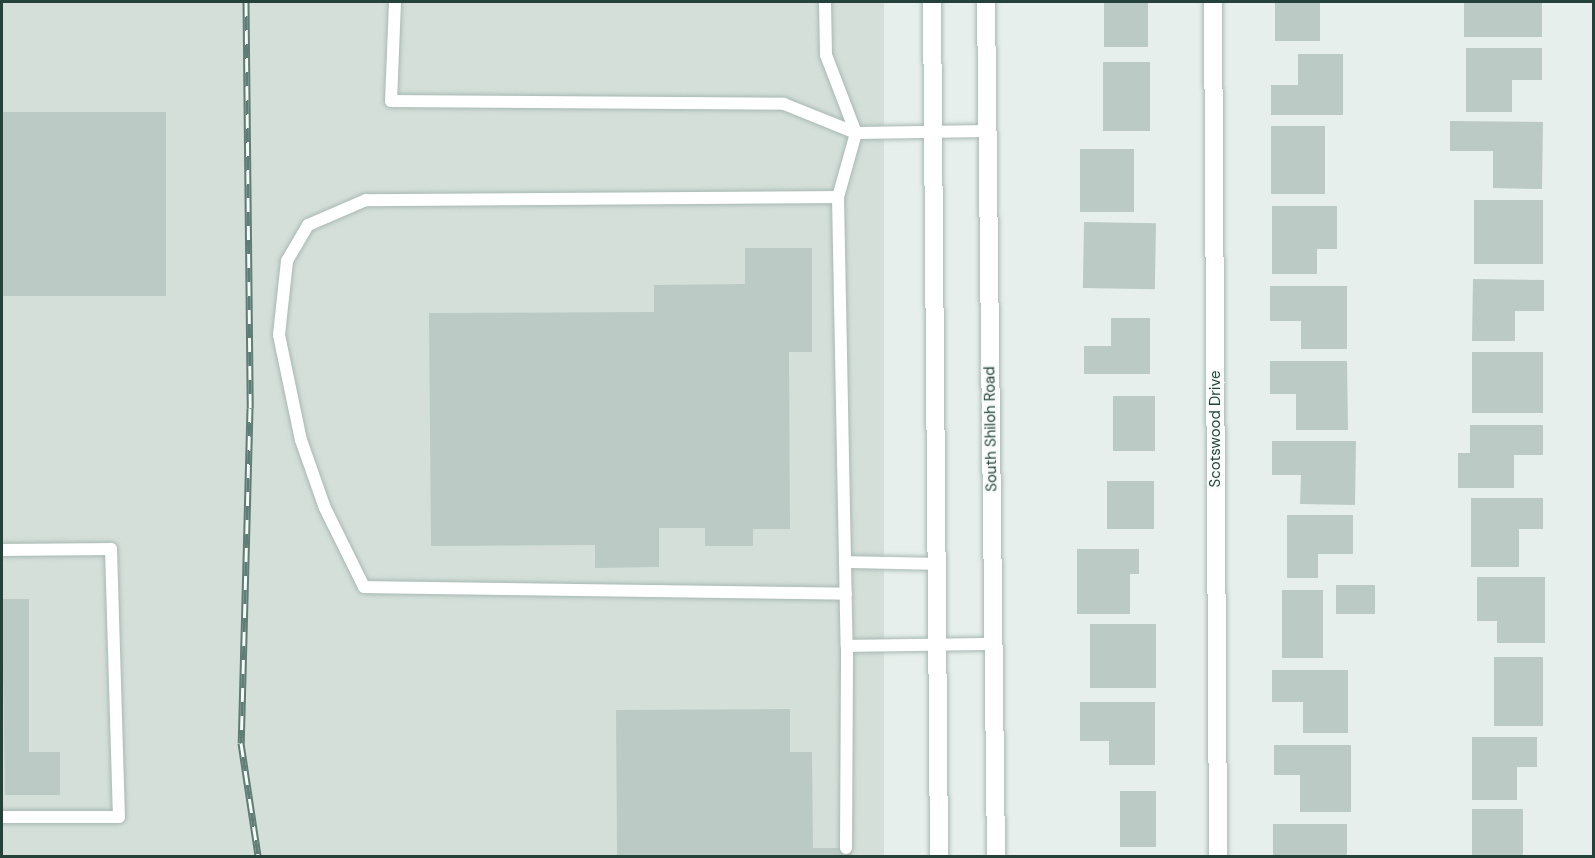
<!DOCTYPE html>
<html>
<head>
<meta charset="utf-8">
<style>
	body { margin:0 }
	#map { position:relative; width:1595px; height:858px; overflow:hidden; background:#e6efeb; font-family:"DM Sans",sans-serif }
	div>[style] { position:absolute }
	.built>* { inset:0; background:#d4dfda; transform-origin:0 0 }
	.building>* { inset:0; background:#bbcac4; transform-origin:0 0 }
	.roads { filter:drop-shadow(0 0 2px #a8b8b2) drop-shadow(0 0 2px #a8b8b2) }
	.service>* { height:12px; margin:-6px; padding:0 6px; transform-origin:6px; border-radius:6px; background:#fff }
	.minor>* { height:18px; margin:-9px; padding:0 9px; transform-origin:9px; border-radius:9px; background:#fff }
	.secondary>* { height:18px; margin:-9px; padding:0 9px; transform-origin:9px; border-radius:9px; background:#fff }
	.rail>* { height:7px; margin-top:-3.5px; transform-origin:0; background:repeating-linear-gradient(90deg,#f7fbf9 0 14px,#5f7d75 0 28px); box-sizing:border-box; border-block:2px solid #5f7d75 }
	span { translate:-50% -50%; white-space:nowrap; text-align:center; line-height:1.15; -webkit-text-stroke:4.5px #f7fbf9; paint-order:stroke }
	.street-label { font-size:15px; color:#24423a }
	.frame { position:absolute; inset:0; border:3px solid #24423a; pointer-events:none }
</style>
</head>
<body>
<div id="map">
	<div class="built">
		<div style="left:2px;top:2px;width:882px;height:854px"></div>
	</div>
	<div class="building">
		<div style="left:1104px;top:2px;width:44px;height:45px"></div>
		<div style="left:1275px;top:2px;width:45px;height:39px"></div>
		<div style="left:1464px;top:2px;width:78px;height:35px"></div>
		<div style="clip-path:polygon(1466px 48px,1542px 48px,1542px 80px,1512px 80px,1512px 112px,1466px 112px)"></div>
		<div style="clip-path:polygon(1298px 54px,1343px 54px,1343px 115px,1271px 115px,1271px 85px,1298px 85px)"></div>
		<div style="left:1103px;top:62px;width:47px;height:69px"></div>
		<div style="left:2px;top:112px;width:164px;height:184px"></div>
		<div style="clip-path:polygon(1450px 121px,1543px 122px,1542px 189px,1493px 188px,1493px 151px,1450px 151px)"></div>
		<div style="left:1271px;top:126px;width:54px;height:68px"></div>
		<div style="left:1080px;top:149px;width:54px;height:63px"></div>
		<div style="left:1474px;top:200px;width:69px;height:64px"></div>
		<div style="clip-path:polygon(1272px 206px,1337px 206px,1337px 249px,1317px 249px,1317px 274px,1272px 274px)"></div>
		<div style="left:1084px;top:222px;width:72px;height:66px;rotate:1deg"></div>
		<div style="clip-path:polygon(745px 248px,812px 248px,812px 352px,789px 352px,790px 529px,753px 529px,753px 546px,705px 546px,705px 528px,659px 528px,659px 567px,595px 568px,595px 545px,431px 546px,429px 313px,654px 312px,654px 285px,745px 284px)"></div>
		<div style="clip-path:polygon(1473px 279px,1544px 280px,1544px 311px,1515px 311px,1515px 341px,1472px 341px)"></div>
		<div style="clip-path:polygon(1270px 286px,1347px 286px,1347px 349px,1301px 349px,1301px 321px,1270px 321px)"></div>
		<div style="clip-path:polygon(1111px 318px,1150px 318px,1150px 374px,1084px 374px,1084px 346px,1111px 346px)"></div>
		<div style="left:1472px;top:352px;width:71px;height:61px"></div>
		<div style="clip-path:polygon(1270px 361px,1347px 361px,1348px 430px,1296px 430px,1296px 394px,1270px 394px)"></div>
		<div style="left:1113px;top:396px;width:42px;height:55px"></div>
		<div style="clip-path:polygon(1470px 425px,1543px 425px,1543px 455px,1514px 455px,1514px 488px,1458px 488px,1458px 453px,1470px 453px)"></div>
		<div style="clip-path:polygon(1272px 441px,1356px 441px,1355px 505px,1300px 504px,1301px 475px,1272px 475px)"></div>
		<div style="left:1107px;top:481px;width:47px;height:48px"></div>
		<div style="clip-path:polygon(1471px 498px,1543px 498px,1543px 529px,1519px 529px,1519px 567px,1471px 567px)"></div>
		<div style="clip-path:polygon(1287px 515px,1353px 515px,1353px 554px,1318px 554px,1318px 578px,1287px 578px)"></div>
		<div style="clip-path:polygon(1077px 549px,1139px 549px,1139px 574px,1130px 574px,1130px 614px,1077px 614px)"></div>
		<div style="clip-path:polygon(1477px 577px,1545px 577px,1545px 643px,1497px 643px,1497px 621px,1477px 621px)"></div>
		<div style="left:1336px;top:585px;width:39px;height:29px"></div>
		<div style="left:1282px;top:590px;width:41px;height:68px"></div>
		<div style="clip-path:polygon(2px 599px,29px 599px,29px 752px,60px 752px,60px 795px,5px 795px)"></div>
		<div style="left:1090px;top:624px;width:66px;height:64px"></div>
		<div style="left:1494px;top:657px;width:49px;height:69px"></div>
		<div style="clip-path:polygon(1272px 670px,1348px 670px,1348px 733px,1303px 733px,1303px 702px,1272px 702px)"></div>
		<div style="clip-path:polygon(1080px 702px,1155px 702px,1155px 765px,1109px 765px,1109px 741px,1080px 741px)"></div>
		<div style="clip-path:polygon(790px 709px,790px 752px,812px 752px,813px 848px,851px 848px,852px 856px,617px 856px,616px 710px)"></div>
		<div style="clip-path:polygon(1472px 737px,1537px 737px,1537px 767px,1517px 767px,1517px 800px,1472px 800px)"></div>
		<div style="clip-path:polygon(1274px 745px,1351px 745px,1351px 812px,1300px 812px,1300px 775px,1274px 775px)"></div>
		<div style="left:1120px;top:791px;width:36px;height:56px"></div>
		<div style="left:1472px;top:809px;width:51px;height:47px"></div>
		<div style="left:1273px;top:824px;width:74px;height:32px"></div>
	</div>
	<div class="roads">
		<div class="service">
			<div style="left:395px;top:2px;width:99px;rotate:92.3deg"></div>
			<div style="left:391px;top:101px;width:393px;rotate:0.4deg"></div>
			<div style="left:784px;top:104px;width:78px;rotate:21.9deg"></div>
			<div style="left:856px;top:133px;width:132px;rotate:-0.9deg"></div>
			<div style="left:825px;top:2px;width:53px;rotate:88.9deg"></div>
			<div style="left:826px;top:55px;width:84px;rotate:69deg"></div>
			<div style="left:856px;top:133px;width:66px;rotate:105.7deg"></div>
			<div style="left:838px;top:197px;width:449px;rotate:88.9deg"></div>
			<div style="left:838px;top:197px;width:472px;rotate:179.6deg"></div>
			<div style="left:366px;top:200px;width:63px;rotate:156.7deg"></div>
			<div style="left:308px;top:225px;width:42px;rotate:120.3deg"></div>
			<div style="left:287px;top:261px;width:74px;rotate:96.2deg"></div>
			<div style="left:279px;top:335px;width:107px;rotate:78.2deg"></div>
			<div style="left:301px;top:440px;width:72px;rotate:70.6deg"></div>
			<div style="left:325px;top:508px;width:88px;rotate:63.7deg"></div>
			<div style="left:364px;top:587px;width:482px;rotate:0.8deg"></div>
			<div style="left:2px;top:550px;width:109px;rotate:-0.5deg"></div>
			<div style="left:111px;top:549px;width:268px;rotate:88.3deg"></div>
			<div style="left:119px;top:817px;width:117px;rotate:180deg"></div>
			<div style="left:845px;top:562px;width:92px;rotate:1.2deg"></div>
			<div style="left:846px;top:848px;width:202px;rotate:-89.7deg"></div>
			<div style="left:847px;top:646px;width:147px;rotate:-0.8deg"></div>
		</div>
		<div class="minor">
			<div style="left:1213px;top:2px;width:854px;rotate:89.66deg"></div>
		</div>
		<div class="secondary">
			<div style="left:932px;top:2px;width:854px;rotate:89.53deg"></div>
			<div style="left:986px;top:2px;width:854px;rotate:89.33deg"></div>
		</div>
	</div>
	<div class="rail">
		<div style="left:246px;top:2px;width:406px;rotate:89.4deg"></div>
		<div style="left:250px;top:408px;width:335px;rotate:91.5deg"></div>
		<div style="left:241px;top:743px;width:114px;rotate:81.4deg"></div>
	</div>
	<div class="street-label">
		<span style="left:991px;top:429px;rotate:-91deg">South Shiloh Road</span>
		<span style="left:1216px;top:429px;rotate:-90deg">Scotswood Drive</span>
	</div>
	<div class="frame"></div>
</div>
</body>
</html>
